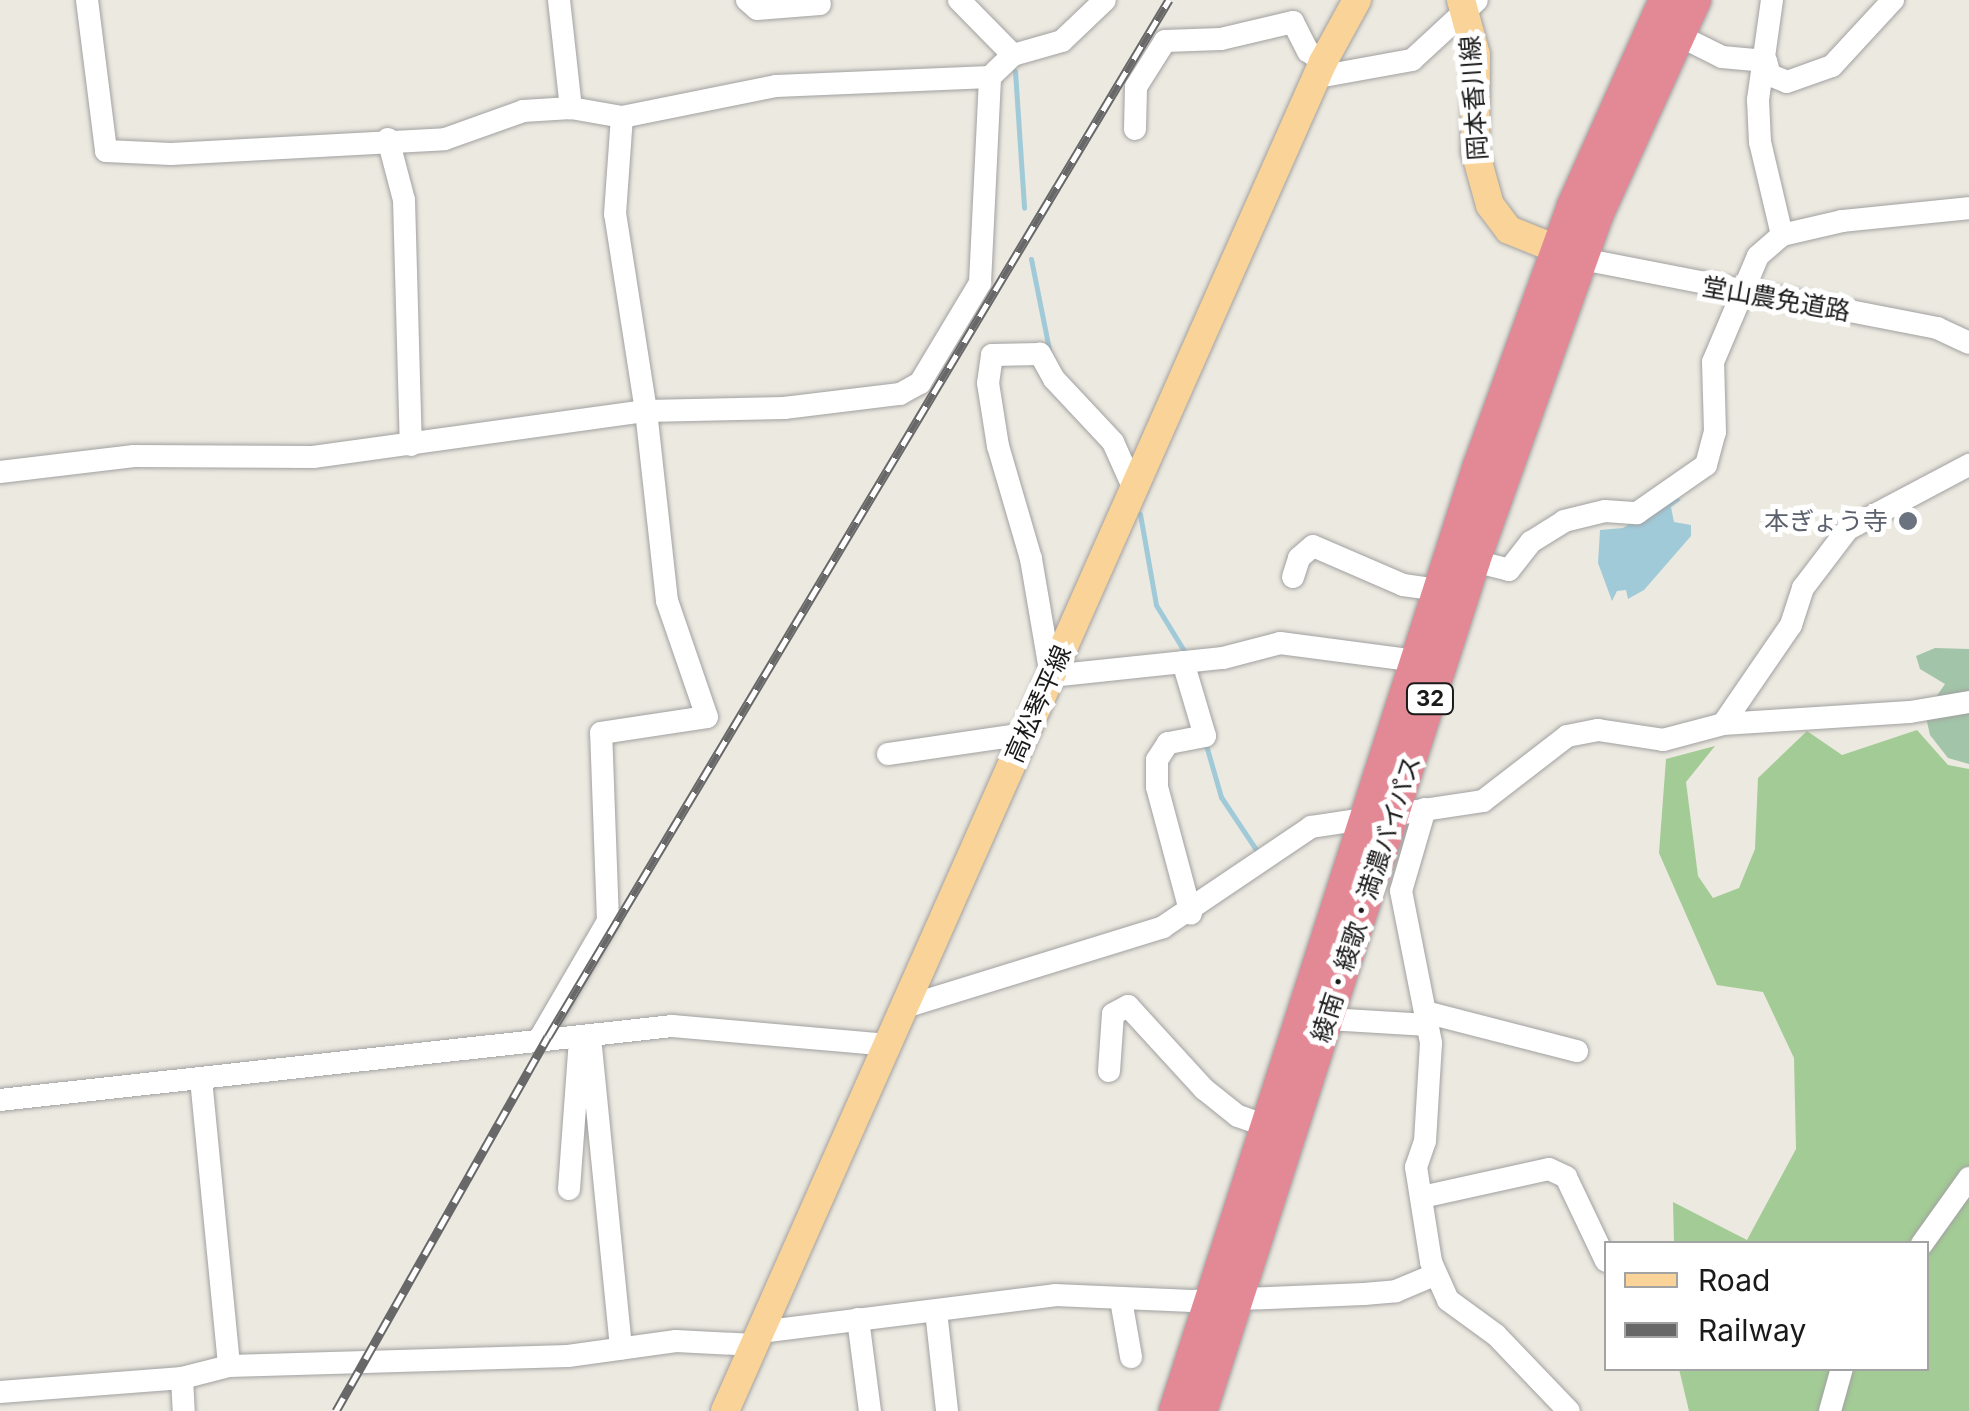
<!DOCTYPE html>
<html>
<head>
<meta charset="utf-8">
<style>
	body { margin:0 }
	#map { position:relative; width:1969px; height:1411px; overflow:hidden; background:#ece9e0; font-family:Inter,"Noto Sans JP",sans-serif }
	div>[style] { position:absolute }
	.forest>* { inset:0; background:#a3cb95 }
	.cemetery>* { inset:0; background:#a2c4a8 }
	.water>* { inset:0; background:#a1cad9 }
	.stream>* { height:5px; margin:-2.5px; padding:0 2.5px; transform-origin:2.5px; border-radius:2.5px; background:#a1cad9 }
	.roads { filter:drop-shadow(0 0 2px #a1a1a1) drop-shadow(0 0 2px #a1a1a1) }
	.minor>* { height:22px; margin:-11px; padding:0 11px; transform-origin:11px; border-radius:11px; background:#fff }
	.major>* { height:28px; margin:-14px; padding:0 14px; transform-origin:14px; border-radius:14px; background:#f9d398 }
	.highway>* { height:32px; margin:-16px; padding:0 16px; transform-origin:16px; border-radius:16px; background:#e38895 }
	.rail>* { height:9px; margin-top:-4.5px; transform-origin:0; background:repeating-linear-gradient(90deg,#fff 0 15px,#686868 0 30px); box-sizing:border-box; border-block:2px solid #686868 }
	.dots>* { width:28px; height:28px; translate:-50% -50%; box-sizing:border-box; border:5px solid #fff; border-radius:50% }
	span { translate:-50% -50%; white-space:nowrap; text-align:center; line-height:1.15; -webkit-text-stroke:10px #fff; paint-order:stroke }
	.shield-label span { padding:2px 8px; background:#fff; border:2px solid; border-radius:8px; -webkit-text-stroke-width:0 }
	.shield-label { font-size:22px; color:#1a1a1a; font-weight:700 }
	.street-label { font-size:25px; color:#1a1a1a }
	.worship-label { font-size:25px; color:#5b616d }
	.right { translate:-100% -50%; text-align:right }
	.legend { position:absolute; left:1604px; top:1241px; width:325px; height:130px; box-sizing:border-box; background:#fff; border:2px solid #a3a3a3; margin:0; padding:12px 18px; list-style:none; font-size:30px; color:#1a1a1a }
	.legend li { display:flex; align-items:center; gap:20px; height:50px }
	.legend b { width:50px; border:2px solid #a3a3a3 }
</style>
</head>
<body>
<div id="map">
	<div class="forest">
		<div style="clip-path:polygon(1917px 730px,1948px 765px,1969px 769px,1969px 1411px,1689px 1411px,1679px 1369px,1926px 1368px,1926px 1244px,1674px 1243px,1673px 1202px,1747px 1240px,1796px 1149px,1794px 1058px,1763px 992px,1717px 985px,1659px 853px,1666px 759px,1715px 746px,1686px 782px,1698px 876px,1713px 898px,1739px 888px,1755px 849px,1758px 778px,1807px 731px,1842px 755px)"></div>
	</div>
	<div class="cemetery">
		<div style="clip-path:polygon(1935px 648px,1969px 649px,1969px 697px,1932px 703px,1945px 684px,1920px 669px,1916px 656px)"></div>
		<div style="clip-path:polygon(1969px 706px,1969px 764px,1948px 758px,1930px 735px,1925px 713px)"></div>
	</div>
	<div class="water">
		<div style="clip-path:polygon(1674px 496px,1681px 500px,1671px 507px,1674px 522px,1691px 525px,1691px 536px,1644px 590px,1628px 599px,1626px 590px,1617px 591px,1612px 601px,1598px 563px,1600px 530px,1623px 528px)"></div>
	</div>
	<div class="stream">
		<div style="left:1015px;top:71px;width:137px;rotate:86.2deg"></div>
		<div style="left:1031px;top:259px;width:92px;rotate:78.7deg"></div>
		<div style="left:1140px;top:514px;width:92px;rotate:80deg"></div>
		<div style="left:1156px;top:605px;width:57px;rotate:58.5deg"></div>
		<div style="left:1206px;top:745px;width:54px;rotate:73.9deg"></div>
		<div style="left:1221px;top:797px;width:69px;rotate:56.3deg"></div>
	</div>
	<div class="roads">
		<div class="minor">
			<div style="left:87px;top:0;width:152px;rotate:82.8deg"></div>
			<div style="left:106px;top:151px;width:65px;rotate:2.6deg"></div>
			<div style="left:171px;top:154px;width:274px;rotate:-3.1deg"></div>
			<div style="left:445px;top:139px;width:83px;rotate:-19.7deg"></div>
			<div style="left:523px;top:111px;width:48px;rotate:-3.6deg"></div>
			<div style="left:571px;top:108px;width:52px;rotate:10deg"></div>
			<div style="left:622px;top:117px;width:157px;rotate:-11.4deg"></div>
			<div style="left:776px;top:86px;width:214px;rotate:-2.4deg"></div>
			<div style="left:559px;top:0;width:109px;rotate:83.7deg"></div>
			<div style="left:747px;top:0;width:13px;rotate:42deg"></div>
			<div style="left:757px;top:9px;width:63px;rotate:-4.5deg"></div>
			<div style="left:959px;top:0;width:77px;rotate:45.5deg"></div>
			<div style="left:1772px;top:0;width:101px;rotate:98deg"></div>
			<div style="left:1758px;top:100px;width:42px;rotate:87.3deg"></div>
			<div style="left:1760px;top:142px;width:96px;rotate:76.7deg"></div>
			<div style="left:1678px;top:35px;width:49px;rotate:26.6deg"></div>
			<div style="left:1722px;top:57px;width:44px;rotate:5.2deg"></div>
			<div style="left:1766px;top:61px;width:15px;rotate:74deg"></div>
			<div style="left:1770px;top:75px;width:18px;rotate:22deg"></div>
			<div style="left:1787px;top:82px;width:48px;rotate:-19.6deg"></div>
			<div style="left:1832px;top:66px;width:90px;rotate:-47.3deg"></div>
			<div style="left:1318px;top:77px;width:96px;rotate:-10.3deg"></div>
			<div style="left:1412px;top:60px;width:88px;rotate:-42.7deg"></div>
			<div style="left:1135px;top:129px;width:42px;rotate:-88.6deg"></div>
			<div style="left:1136px;top:87px;width:54px;rotate:-57.8deg"></div>
			<div style="left:1165px;top:41px;width:56px;rotate:-2deg"></div>
			<div style="left:1221px;top:39px;width:74px;rotate:-13.3deg"></div>
			<div style="left:1293px;top:22px;width:33px;rotate:63deg"></div>
			<div style="left:1308px;top:51px;width:19px;rotate:36deg"></div>
			<div style="left:388px;top:139px;width:63px;rotate:75.3deg"></div>
			<div style="left:404px;top:200px;width:245px;rotate:88.4deg"></div>
			<div style="left:1582px;top:259px;width:362px;rotate:11deg"></div>
			<div style="left:1937px;top:328px;width:35px;rotate:25deg"></div>
			<div style="left:0;top:472px;width:135px;rotate:-6.8deg"></div>
			<div style="left:134px;top:456px;width:179px;rotate:0.3deg"></div>
			<div style="left:313px;top:457px;width:336px;rotate:-7.9deg"></div>
			<div style="left:646px;top:411px;width:138px;rotate:-1.2deg"></div>
			<div style="left:784px;top:408px;width:117px;rotate:-6.9deg"></div>
			<div style="left:900px;top:394px;width:23px;rotate:-29deg"></div>
			<div style="left:920px;top:383px;width:117px;rotate:-59deg"></div>
			<div style="left:980px;top:283px;width:206px;rotate:-87.2deg"></div>
			<div style="left:990px;top:77px;width:32px;rotate:-44deg"></div>
			<div style="left:1013px;top:55px;width:51px;rotate:-15.9deg"></div>
			<div style="left:1062px;top:41px;width:59px;rotate:-43.6deg"></div>
			<div style="left:1134px;top:489px;width:51px;rotate:-114.1deg"></div>
			<div style="left:1113px;top:442px;width:86px;rotate:-133.1deg"></div>
			<div style="left:1054px;top:379px;width:29px;rotate:-119deg"></div>
			<div style="left:1040px;top:354px;width:48px;rotate:178.8deg"></div>
			<div style="left:992px;top:355px;width:28px;rotate:98deg"></div>
			<div style="left:988px;top:383px;width:64px;rotate:81deg"></div>
			<div style="left:998px;top:446px;width:118px;rotate:73.7deg"></div>
			<div style="left:1031px;top:559px;width:119px;rotate:80.3deg"></div>
			<div style="left:1051px;top:676px;width:173px;rotate:-6deg"></div>
			<div style="left:1223px;top:658px;width:59px;rotate:-14.7deg"></div>
			<div style="left:1280px;top:643px;width:137px;rotate:7.5deg"></div>
			<div style="left:1293px;top:577px;width:20px;rotate:-72deg"></div>
			<div style="left:1299px;top:558px;width:18px;rotate:-41deg"></div>
			<div style="left:1313px;top:546px;width:98px;rotate:23.4deg"></div>
			<div style="left:1403px;top:585px;width:35px;rotate:8deg"></div>
			<div style="left:1438px;top:590px;width:46px;rotate:-38.9deg"></div>
			<div style="left:1474px;top:561px;width:36px;rotate:14deg"></div>
			<div style="left:1509px;top:570px;width:36px;rotate:-52deg"></div>
			<div style="left:1531px;top:542px;width:39px;rotate:-32deg"></div>
			<div style="left:1564px;top:521px;width:42px;rotate:-13.7deg"></div>
			<div style="left:1605px;top:511px;width:32px;rotate:4deg"></div>
			<div style="left:1637px;top:513px;width:84px;rotate:-34.8deg"></div>
			<div style="left:1706px;top:465px;width:34px;rotate:-75deg"></div>
			<div style="left:1715px;top:432px;width:70px;rotate:-91.6deg"></div>
			<div style="left:1713px;top:362px;width:115px;rotate:-67deg"></div>
			<div style="left:1758px;top:256px;width:32px;rotate:-41deg"></div>
			<div style="left:1782px;top:235px;width:62px;rotate:-13.1deg"></div>
			<div style="left:1842px;top:221px;width:128px;rotate:-5.8deg"></div>
			<div style="left:1183px;top:662px;width:77px;rotate:73.4deg"></div>
			<div style="left:1205px;top:736px;width:38px;rotate:169deg"></div>
			<div style="left:1168px;top:743px;width:20px;rotate:123deg"></div>
			<div style="left:1157px;top:760px;width:27px;rotate:90deg"></div>
			<div style="left:1157px;top:787px;width:131px;rotate:75deg"></div>
			<div style="left:1723px;top:724px;width:187px;rotate:-3.7deg"></div>
			<div style="left:1910px;top:712px;width:60px;rotate:-9.6deg"></div>
			<div style="left:888px;top:754px;width:138px;rotate:-8.3deg"></div>
			<div style="left:1425px;top:809px;width:85px;rotate:106.3deg"></div>
			<div style="left:1401px;top:891px;width:155px;rotate:78.8deg"></div>
			<div style="left:1431px;top:1043px;width:98px;rotate:93.5deg"></div>
			<div style="left:1425px;top:1141px;width:28px;rotate:109deg"></div>
			<div style="left:1416px;top:1167px;width:96px;rotate:81deg"></div>
			<div style="left:1431px;top:1262px;width:42px;rotate:65.9deg"></div>
			<div style="left:1448px;top:1300px;width:59px;rotate:36.1deg"></div>
			<div style="left:1496px;top:1335px;width:105px;rotate:46.2deg"></div>
			<div style="left:905px;top:1007px;width:270px;rotate:-17.2deg"></div>
			<div style="left:1163px;top:927px;width:179px;rotate:-34deg"></div>
			<div style="left:1311px;top:827px;width:174px;rotate:-8.6deg"></div>
			<div style="left:1483px;top:801px;width:106px;rotate:-37.7deg"></div>
			<div style="left:1567px;top:736px;width:32px;rotate:-11deg"></div>
			<div style="left:1598px;top:730px;width:66px;rotate:8.7deg"></div>
			<div style="left:1663px;top:740px;width:62px;rotate:-14.9deg"></div>
			<div style="left:1723px;top:724px;width:120px;rotate:-55.5deg"></div>
			<div style="left:1791px;top:625px;width:39px;rotate:-72deg"></div>
			<div style="left:1803px;top:588px;width:74px;rotate:-52.7deg"></div>
			<div style="left:1848px;top:529px;width:137px;rotate:-27.9deg"></div>
			<div style="left:1425px;top:1012px;width:157px;rotate:14.4deg"></div>
			<div style="left:1328px;top:1019px;width:100px;rotate:3.4deg"></div>
			<div style="left:590px;top:1037px;width:313px;rotate:84.3deg"></div>
			<div style="left:540px;top:1038px;width:135px;rotate:-59.8deg"></div>
			<div style="left:608px;top:921px;width:188px;rotate:-92.1deg"></div>
			<div style="left:601px;top:733px;width:107px;rotate:-8.6deg"></div>
			<div style="left:707px;top:717px;width:123px;rotate:-109deg"></div>
			<div style="left:667px;top:601px;width:191px;rotate:-96.3deg"></div>
			<div style="left:646px;top:411px;width:199px;rotate:-98.9deg"></div>
			<div style="left:615px;top:214px;width:97px;rotate:-85.9deg"></div>
			<div style="left:1109px;top:1071px;width:57px;rotate:-86deg"></div>
			<div style="left:1113px;top:1014px;width:17px;rotate:-28deg"></div>
			<div style="left:1128px;top:1006px;width:113px;rotate:47.5deg"></div>
			<div style="left:1204px;top:1089px;width:43px;rotate:38.5deg"></div>
			<div style="left:1238px;top:1116px;width:31px;rotate:19deg"></div>
			<div style="left:201px;top:1079px;width:288px;rotate:84.4deg"></div>
			<div style="left:0;top:1100px;width:676px;rotate:-6.28deg"></div>
			<div style="left:672px;top:1026px;width:217px;rotate:5deg"></div>
			<div style="left:569px;top:1189px;width:149px;rotate:-85.8deg"></div>
			<div style="left:1422px;top:1197px;width:130px;rotate:-12.4deg"></div>
			<div style="left:1549px;top:1169px;width:19px;rotate:25deg"></div>
			<div style="left:1566px;top:1177px;width:93px;rotate:64.5deg"></div>
			<div style="left:1922px;top:1244px;width:81px;rotate:-54.5deg"></div>
			<div style="left:1121px;top:1300px;width:58px;rotate:80deg"></div>
			<div style="left:936px;top:1311px;width:101px;rotate:83.7deg"></div>
			<div style="left:858px;top:1319px;width:93px;rotate:82.6deg"></div>
			<div style="left:760px;top:1332px;width:297px;rotate:-7.1deg"></div>
			<div style="left:1055px;top:1295px;width:137px;rotate:2.5deg"></div>
			<div style="left:1192px;top:1301px;width:172px;rotate:-2.3deg"></div>
			<div style="left:1364px;top:1294px;width:32px;rotate:-5deg"></div>
			<div style="left:1396px;top:1291px;width:41px;rotate:-22.8deg"></div>
			<div style="left:182px;top:1378px;width:33px;rotate:87deg"></div>
			<div style="left:0;top:1392px;width:183px;rotate:-4.4deg"></div>
			<div style="left:182px;top:1378px;width:49px;rotate:-14.3deg"></div>
			<div style="left:229px;top:1366px;width:339px;rotate:-1.7deg"></div>
			<div style="left:568px;top:1356px;width:109px;rotate:-7.9deg"></div>
			<div style="left:676px;top:1341px;width:78px;rotate:2.9deg"></div>
			<div style="left:1830px;top:1411px;width:45px;rotate:-74.4deg"></div>
		</div>
		<div class="major">
			<div style="left:1461px;top:0;width:57px;rotate:74.7deg"></div>
			<div style="left:1476px;top:55px;width:96px;rotate:90.6deg"></div>
			<div style="left:1475px;top:151px;width:56px;rotate:74.5deg"></div>
			<div style="left:1490px;top:205px;width:31px;rotate:53deg"></div>
			<div style="left:1509px;top:230px;width:72px;rotate:21.9deg"></div>
			<div style="left:725px;top:1411px;width:1476px;rotate:-66.09deg"></div>
			<div style="left:1323px;top:62px;width:71px;rotate:-61.3deg"></div>
		</div>
		<div class="highway">
			<div style="left:1175px;top:1411px;width:993px;rotate:-72.17deg"></div>
			<div style="left:1479px;top:466px;width:276px;rotate:-70.1deg"></div>
			<div style="left:1573px;top:206px;width:226px;rotate:-65.9deg"></div>
			<div style="left:1201px;top:1411px;width:893px;rotate:-72.19deg"></div>
			<div style="left:1474px;top:561px;width:367px;rotate:-70.4deg"></div>
			<div style="left:1597px;top:215px;width:236px;rotate:-65.5deg"></div>
		</div>
	</div>
	<div class="rail">
		<div style="left:336px;top:1411px;width:430px;rotate:-60.5deg"></div>
		<div style="left:548px;top:1037px;width:1209px;rotate:-59.09deg"></div>
	</div>
	<div class="dots">
		<div style="left:1908px;top:521px;background:#6b7280"></div>
	</div>
	<div class="shield-label">
		<span style="left:1430px;top:699px">32</span>
	</div>
	<div class="street-label">
		<span style="left:1474px;top:98px;rotate:-94deg">岡本香川線</span>
		<span style="left:1776px;top:299px;rotate:10deg">堂山農免道路</span>
		<span style="left:1038px;top:704px;rotate:-66deg">高松琴平線</span>
		<span style="left:1366px;top:899px;rotate:-72deg">綾南・綾歌・満濃バイパス</span>
	</div>
	<div class="worship-label">
		<span class="right" style="left:1888px;top:521px">本ぎょう寺</span>
	</div>
	<ul class="legend">
	<li><b style="height:12px;background:#f9d398"></b>Road</li>
	<li><b style="height:12px;background:#686868"></b>Railway</li>
	</ul>
</div>
</body>
</html>
